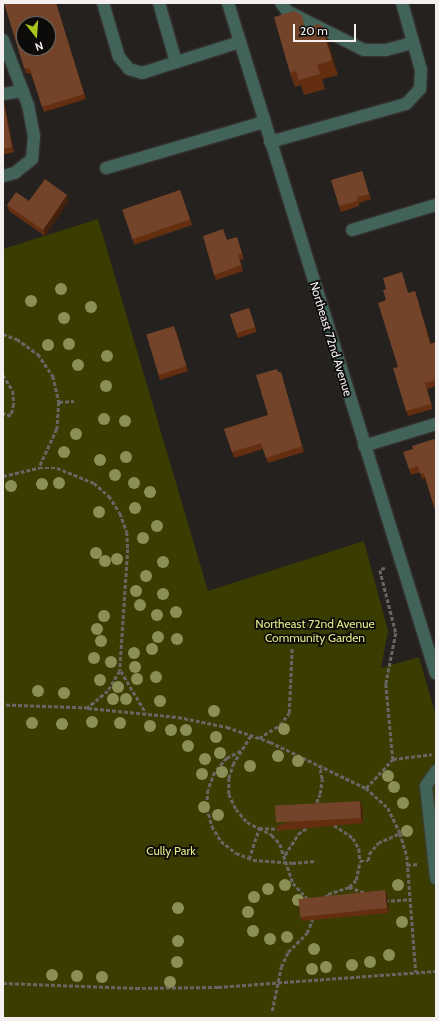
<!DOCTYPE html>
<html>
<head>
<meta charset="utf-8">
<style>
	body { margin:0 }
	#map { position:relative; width:439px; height:1021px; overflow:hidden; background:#24211f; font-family:Cabin,sans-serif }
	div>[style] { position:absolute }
	.green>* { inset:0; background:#3a3c01 }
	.path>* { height:2.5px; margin-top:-1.25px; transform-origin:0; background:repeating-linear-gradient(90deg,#686563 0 4px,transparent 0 6px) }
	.roads { filter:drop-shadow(0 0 1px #413e3c) drop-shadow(0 0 1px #413e3c) }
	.minor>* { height:12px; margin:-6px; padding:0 6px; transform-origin:6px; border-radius:6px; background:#426359 }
	.path-bridge>* { height:2.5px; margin-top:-1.25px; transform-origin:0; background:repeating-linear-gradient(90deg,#686563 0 4px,transparent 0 6px) }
	.trees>* { width:12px; height:12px; margin:-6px; border-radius:50%; background:#8c8e57 }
	.wall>* { inset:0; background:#642f11; transform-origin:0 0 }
	.shaded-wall>* { inset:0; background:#44210c }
	.building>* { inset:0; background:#734429; transform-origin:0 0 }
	span { translate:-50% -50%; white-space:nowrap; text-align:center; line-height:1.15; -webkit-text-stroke:3.5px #0c0b0a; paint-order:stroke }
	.street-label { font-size:12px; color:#f3f0ef }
	.park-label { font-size:12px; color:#e2e884 }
	.frame { position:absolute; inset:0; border:4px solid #f3f0ef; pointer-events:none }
	.north { position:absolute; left:16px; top:16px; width:40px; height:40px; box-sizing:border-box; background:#0c0b0a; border:1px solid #686766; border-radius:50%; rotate:163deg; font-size:11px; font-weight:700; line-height:16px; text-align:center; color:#f3f0ef }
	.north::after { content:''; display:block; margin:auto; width:14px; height:18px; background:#a9c71b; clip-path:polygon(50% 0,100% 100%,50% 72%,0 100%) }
	.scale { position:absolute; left:293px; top:24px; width:63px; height:18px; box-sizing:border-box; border:2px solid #f3f0ef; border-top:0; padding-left:5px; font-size:12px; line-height:14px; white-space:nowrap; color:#f3f0ef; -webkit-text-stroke:3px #0c0b0a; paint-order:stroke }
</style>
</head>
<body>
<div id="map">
	<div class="green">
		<div style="clip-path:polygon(98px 219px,208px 591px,364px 541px,388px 631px,381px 668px,419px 657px,436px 716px,436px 1018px,3px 1018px,3px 249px)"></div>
	</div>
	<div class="path">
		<div style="left:3px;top:334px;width:15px;rotate:20deg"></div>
		<div style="left:17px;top:339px;width:26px;rotate:36deg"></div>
		<div style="left:38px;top:354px;width:27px;rotate:56deg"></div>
		<div style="left:53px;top:376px;width:27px;rotate:77deg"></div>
		<div style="left:59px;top:402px;width:27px;rotate:94deg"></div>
		<div style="left:57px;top:429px;width:43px;rotate:114.8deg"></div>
		<div style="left:3px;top:375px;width:19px;rotate:58deg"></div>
		<div style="left:13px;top:391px;width:13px;rotate:86deg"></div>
		<div style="left:14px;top:404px;width:12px;rotate:104deg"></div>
		<div style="left:11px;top:416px;width:8px;rotate:-166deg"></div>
		<div style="left:59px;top:402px;width:15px;rotate:-4deg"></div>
		<div style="left:3px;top:476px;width:37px;rotate:-13deg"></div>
		<div style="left:39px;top:468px;width:18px"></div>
		<div style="left:57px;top:468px;width:40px;rotate:22deg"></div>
		<div style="left:94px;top:483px;width:20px;rotate:41deg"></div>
		<div style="left:109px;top:496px;width:20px;rotate:57deg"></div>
		<div style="left:120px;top:513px;width:20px;rotate:70deg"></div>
		<div style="left:127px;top:532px;width:17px;rotate:87deg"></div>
		<div style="left:128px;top:549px;width:122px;rotate:93.8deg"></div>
		<div style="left:120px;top:671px;width:23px;rotate:121deg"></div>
		<div style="left:108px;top:691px;width:26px;rotate:140deg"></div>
		<div style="left:88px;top:708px;width:85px;rotate:-178deg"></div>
		<div style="left:385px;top:568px;width:5px;rotate:158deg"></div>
		<div style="left:380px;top:570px;width:65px;rotate:75.7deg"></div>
		<div style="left:396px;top:633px;width:52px;rotate:101.1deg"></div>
		<div style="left:386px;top:684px;width:75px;rotate:84.7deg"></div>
		<div style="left:393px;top:759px;width:39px;rotate:-7deg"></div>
		<div style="left:121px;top:671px;width:49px;rotate:59.2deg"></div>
		<div style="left:88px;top:708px;width:90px;rotate:5.7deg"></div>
		<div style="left:178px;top:717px;width:50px;rotate:11.5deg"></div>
		<div style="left:227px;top:727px;width:46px;rotate:19.2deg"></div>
		<div style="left:270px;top:742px;width:106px;rotate:25.6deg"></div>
		<div style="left:366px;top:788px;width:40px;rotate:-47deg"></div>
		<div style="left:251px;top:736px;width:32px;rotate:122deg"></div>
		<div style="left:234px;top:763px;width:16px;rotate:108deg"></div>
		<div style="left:229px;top:778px;width:16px;rotate:90deg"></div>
		<div style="left:229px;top:794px;width:17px;rotate:65deg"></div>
		<div style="left:236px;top:809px;width:17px;rotate:50deg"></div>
		<div style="left:247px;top:822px;width:13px;rotate:27deg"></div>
		<div style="left:259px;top:828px;width:21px;rotate:3deg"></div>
		<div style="left:259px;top:738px;width:25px;rotate:-32deg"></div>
		<div style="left:280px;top:725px;width:15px;rotate:-53deg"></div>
		<div style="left:289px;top:713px;width:65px;rotate:-87.4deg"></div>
		<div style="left:241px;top:751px;width:16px;rotate:153deg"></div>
		<div style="left:227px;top:758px;width:18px;rotate:131deg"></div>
		<div style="left:215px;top:772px;width:19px;rotate:111deg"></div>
		<div style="left:208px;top:790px;width:18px;rotate:93deg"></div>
		<div style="left:207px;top:808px;width:19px;rotate:74deg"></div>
		<div style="left:212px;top:826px;width:17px;rotate:59deg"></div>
		<div style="left:221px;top:841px;width:19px;rotate:39deg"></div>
		<div style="left:236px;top:853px;width:18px;rotate:22deg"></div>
		<div style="left:366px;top:788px;width:30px;rotate:42deg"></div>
		<div style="left:388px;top:808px;width:28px;rotate:64deg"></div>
		<div style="left:400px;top:833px;width:24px;rotate:73deg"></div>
		<div style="left:407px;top:856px;width:116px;rotate:85.6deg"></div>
		<div style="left:314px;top:808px;width:15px;rotate:-67deg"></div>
		<div style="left:320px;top:794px;width:15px;rotate:-82deg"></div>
		<div style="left:322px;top:779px;width:14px;rotate:-102deg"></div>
		<div style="left:334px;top:825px;width:23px;rotate:34deg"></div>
		<div style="left:353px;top:838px;width:13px;rotate:61deg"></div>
		<div style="left:359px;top:849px;width:12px;rotate:85deg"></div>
		<div style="left:285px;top:855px;width:25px;rotate:-58deg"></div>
		<div style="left:298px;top:834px;width:12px;rotate:-35deg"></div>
		<div style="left:249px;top:859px;width:33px;rotate:-72deg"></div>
		<div style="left:259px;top:828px;width:15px;rotate:28deg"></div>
		<div style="left:272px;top:835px;width:12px;rotate:48deg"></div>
		<div style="left:280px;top:844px;width:41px;rotate:71.6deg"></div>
		<div style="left:293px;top:883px;width:22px;rotate:47deg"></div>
		<div style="left:407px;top:865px;width:11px;rotate:-5deg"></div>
		<div style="left:349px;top:887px;width:10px;rotate:-45deg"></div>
		<div style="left:356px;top:880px;width:19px;rotate:-78deg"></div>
		<div style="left:360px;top:861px;width:8px"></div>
		<div style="left:368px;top:861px;width:7px;rotate:-82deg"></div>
		<div style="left:369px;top:854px;width:14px;rotate:-51deg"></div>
		<div style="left:378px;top:843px;width:24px;rotate:-24deg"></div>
		<div style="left:325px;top:898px;width:5px;rotate:-53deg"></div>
		<div style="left:328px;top:894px;width:22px;rotate:-18deg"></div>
		<div style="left:349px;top:887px;width:18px;rotate:19deg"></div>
		<div style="left:385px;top:901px;width:26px;rotate:-4deg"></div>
		<div style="left:3px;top:983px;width:133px;rotate:2.2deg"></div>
		<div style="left:136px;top:988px;width:82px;rotate:-0.7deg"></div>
		<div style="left:218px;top:987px;width:219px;rotate:-4.2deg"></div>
		<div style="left:272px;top:1011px;width:45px;rotate:-78.4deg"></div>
		<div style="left:281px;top:967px;width:17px;rotate:-65deg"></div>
		<div style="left:288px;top:952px;width:27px;rotate:-45deg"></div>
		<div style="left:307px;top:933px;width:17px;rotate:-69deg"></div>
	</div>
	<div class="roads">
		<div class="minor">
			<div style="left:103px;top:3px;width:56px;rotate:73.5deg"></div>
			<div style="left:119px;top:57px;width:16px;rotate:50deg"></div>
			<div style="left:129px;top:69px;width:14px;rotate:17deg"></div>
			<div style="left:142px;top:73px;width:103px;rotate:-17.6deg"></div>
			<div style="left:159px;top:3px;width:61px;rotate:73.9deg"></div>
			<div style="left:228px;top:3px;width:702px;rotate:72.78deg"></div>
			<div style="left:281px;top:3px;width:10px;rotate:53deg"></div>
			<div style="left:287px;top:11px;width:86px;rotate:26.9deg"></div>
			<div style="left:364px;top:50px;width:22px"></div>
			<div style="left:386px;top:50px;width:28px;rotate:-15deg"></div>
			<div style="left:3px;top:40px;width:70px;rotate:69deg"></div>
			<div style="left:28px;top:105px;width:32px;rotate:79deg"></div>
			<div style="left:34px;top:136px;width:23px;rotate:95deg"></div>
			<div style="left:32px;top:159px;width:22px;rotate:141deg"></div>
			<div style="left:15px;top:173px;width:12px;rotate:166deg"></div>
			<div style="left:3px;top:94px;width:20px;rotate:-9deg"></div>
			<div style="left:270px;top:142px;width:141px;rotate:-15.6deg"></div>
			<div style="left:406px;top:104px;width:21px;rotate:-47deg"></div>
			<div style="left:420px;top:89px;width:19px;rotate:-87deg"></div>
			<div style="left:421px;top:70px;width:70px;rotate:-105.8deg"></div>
			<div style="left:106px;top:168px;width:165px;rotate:-16.2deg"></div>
			<div style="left:352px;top:230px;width:88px;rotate:-16.6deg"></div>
			<div style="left:364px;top:446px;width:75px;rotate:-17deg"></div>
			<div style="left:436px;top:771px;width:18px;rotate:124deg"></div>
			<div style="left:426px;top:786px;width:93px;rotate:83.8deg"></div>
		</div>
	</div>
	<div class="path-bridge">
		<div style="left:253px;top:860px;width:39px;rotate:4deg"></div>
		<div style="left:292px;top:863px;width:24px;rotate:-5deg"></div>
	</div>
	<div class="trees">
		<div style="left:61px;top:289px"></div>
		<div style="left:31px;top:301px"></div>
		<div style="left:91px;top:307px"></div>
		<div style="left:64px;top:318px"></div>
		<div style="left:69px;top:344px"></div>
		<div style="left:48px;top:345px"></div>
		<div style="left:107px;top:356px"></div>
		<div style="left:78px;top:365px"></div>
		<div style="left:106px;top:386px"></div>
		<div style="left:104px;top:419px"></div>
		<div style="left:125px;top:421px"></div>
		<div style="left:76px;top:434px"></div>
		<div style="left:64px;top:452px"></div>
		<div style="left:126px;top:457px"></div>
		<div style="left:100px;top:460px"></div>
		<div style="left:115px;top:475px"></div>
		<div style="left:59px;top:483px"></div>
		<div style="left:134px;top:483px"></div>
		<div style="left:42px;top:484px"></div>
		<div style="left:11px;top:486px"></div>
		<div style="left:150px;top:492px"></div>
		<div style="left:135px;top:508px"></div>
		<div style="left:99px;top:512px"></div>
		<div style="left:157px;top:526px"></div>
		<div style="left:143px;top:538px"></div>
		<div style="left:96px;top:553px"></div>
		<div style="left:117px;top:559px"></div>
		<div style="left:105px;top:561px"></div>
		<div style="left:163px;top:562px"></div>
		<div style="left:146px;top:576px"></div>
		<div style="left:136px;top:591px"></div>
		<div style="left:163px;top:594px"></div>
		<div style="left:140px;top:605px"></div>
		<div style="left:176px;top:612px"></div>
		<div style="left:157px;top:615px"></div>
		<div style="left:104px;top:616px"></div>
		<div style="left:97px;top:629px"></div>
		<div style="left:158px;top:637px"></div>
		<div style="left:177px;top:639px"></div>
		<div style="left:101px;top:641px"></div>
		<div style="left:152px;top:649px"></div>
		<div style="left:134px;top:653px"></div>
		<div style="left:94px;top:658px"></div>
		<div style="left:111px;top:662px"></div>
		<div style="left:135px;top:667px"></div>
		<div style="left:156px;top:677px"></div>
		<div style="left:137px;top:679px"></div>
		<div style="left:100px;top:680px"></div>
		<div style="left:118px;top:687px"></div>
		<div style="left:38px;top:691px"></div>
		<div style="left:64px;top:693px"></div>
		<div style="left:113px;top:699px"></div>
		<div style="left:126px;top:699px"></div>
		<div style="left:160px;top:701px"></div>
		<div style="left:214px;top:711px"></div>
		<div style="left:92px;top:722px"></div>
		<div style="left:32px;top:723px"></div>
		<div style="left:120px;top:723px"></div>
		<div style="left:62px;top:724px"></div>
		<div style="left:150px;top:726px"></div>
		<div style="left:284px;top:729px"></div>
		<div style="left:171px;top:730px"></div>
		<div style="left:186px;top:730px"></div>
		<div style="left:216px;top:737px"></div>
		<div style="left:188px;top:746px"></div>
		<div style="left:220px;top:753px"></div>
		<div style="left:278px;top:756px"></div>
		<div style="left:205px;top:759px"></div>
		<div style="left:298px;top:761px"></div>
		<div style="left:250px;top:766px"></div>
		<div style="left:222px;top:772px"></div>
		<div style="left:202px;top:774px"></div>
		<div style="left:388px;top:776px"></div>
		<div style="left:394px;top:787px"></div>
		<div style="left:403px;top:803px"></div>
		<div style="left:204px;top:807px"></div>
		<div style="left:218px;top:815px"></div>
		<div style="left:407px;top:831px"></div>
		<div style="left:285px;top:885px"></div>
		<div style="left:398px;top:885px"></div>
		<div style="left:268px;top:889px"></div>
		<div style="left:254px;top:897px"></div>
		<div style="left:298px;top:900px"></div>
		<div style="left:178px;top:908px"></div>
		<div style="left:248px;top:912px"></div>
		<div style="left:402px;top:922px"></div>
		<div style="left:253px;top:931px"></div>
		<div style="left:287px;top:937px"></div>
		<div style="left:270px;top:939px"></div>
		<div style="left:178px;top:941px"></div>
		<div style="left:314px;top:949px"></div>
		<div style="left:389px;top:955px"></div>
		<div style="left:177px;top:962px"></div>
		<div style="left:370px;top:962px"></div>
		<div style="left:352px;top:965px"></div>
		<div style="left:326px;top:967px"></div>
		<div style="left:312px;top:969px"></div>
		<div style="left:52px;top:975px"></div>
		<div style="left:77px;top:976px"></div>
		<div style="left:102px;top:977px"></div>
		<div style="left:170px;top:982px"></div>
	</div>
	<div class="wall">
		<div style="clip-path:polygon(56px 3px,86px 99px,44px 112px,31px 74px,26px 73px,24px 68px)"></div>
		<div style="clip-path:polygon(322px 26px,328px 40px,338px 75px,322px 79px,325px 89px,304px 95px,301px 85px,295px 87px,290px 73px,306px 28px)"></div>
		<div style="clip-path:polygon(3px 98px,4px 101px,14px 152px,3px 155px)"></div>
		<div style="clip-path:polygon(362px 171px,371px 199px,359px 203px,359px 206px,341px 212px,339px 206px)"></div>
		<div style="left:180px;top:190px;width:37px;height:61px;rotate:71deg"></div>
		<div style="clip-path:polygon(69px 200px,45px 236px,9px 211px,7px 205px,29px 201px)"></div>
		<div style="clip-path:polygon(237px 237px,244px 259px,240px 260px,243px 271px,216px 280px,214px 275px,227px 240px)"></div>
		<div style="clip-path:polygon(403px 277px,408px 293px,415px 291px,431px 344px,436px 342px,436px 386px,427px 389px,433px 409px,408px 416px,406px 411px,386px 300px,386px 289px)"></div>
		<div style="left:249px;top:308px;width:25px;height:20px;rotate:72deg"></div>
		<div style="clip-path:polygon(176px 331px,188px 371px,160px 380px,158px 374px)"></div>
		<div style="clip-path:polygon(278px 372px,282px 377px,304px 452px,268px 463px,263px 449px,234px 458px,224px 429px,268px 415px)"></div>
		<div style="clip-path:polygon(434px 439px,436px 446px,436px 513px,425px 478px,422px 479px,420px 472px,411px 475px,409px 469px,413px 449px)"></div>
		<div style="clip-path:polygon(360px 801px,362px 807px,363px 823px,278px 831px,276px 826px)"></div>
		<div style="clip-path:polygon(385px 890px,387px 895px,389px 913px,302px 921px,300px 915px)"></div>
	</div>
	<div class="shaded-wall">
		<div style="clip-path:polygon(322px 26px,328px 40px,338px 75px,332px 60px)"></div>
		<div style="clip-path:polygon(3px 98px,4px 101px,14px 152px,12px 147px)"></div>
		<div style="clip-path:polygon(67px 195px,69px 200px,45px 236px,43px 230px)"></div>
		<div style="clip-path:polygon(360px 801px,362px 807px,363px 823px,361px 818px)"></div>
		<div style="clip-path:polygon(385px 890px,387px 895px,389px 913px,387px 908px)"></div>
	</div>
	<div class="building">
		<div style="clip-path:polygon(evenodd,4px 3px,56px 3px,84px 94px,42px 107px,30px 69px,24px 68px,4px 3px,24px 24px,48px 24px,48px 48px,24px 48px,24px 24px)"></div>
		<div style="clip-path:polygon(294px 11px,302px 15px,305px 28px,319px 24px,322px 26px,332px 60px,317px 65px,320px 74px,299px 80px,296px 71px,290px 73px,274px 17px)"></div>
		<div style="clip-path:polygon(3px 99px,12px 147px,3px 149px)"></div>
		<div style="clip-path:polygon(362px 171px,369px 194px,357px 197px,357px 201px,339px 206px,331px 180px)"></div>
		<div style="clip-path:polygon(45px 179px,67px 195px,43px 230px,7px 205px,16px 192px,29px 201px)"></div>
		<div style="left:180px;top:190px;width:31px;height:61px;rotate:71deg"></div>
		<div style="clip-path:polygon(223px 229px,227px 240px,237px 237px,242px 254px,238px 255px,241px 265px,214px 275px,203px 236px)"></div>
		<div style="clip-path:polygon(402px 272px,408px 293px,415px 291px,430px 344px,436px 342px,436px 380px,425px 383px,431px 404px,406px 411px,393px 368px,398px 367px,378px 303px,386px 300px,383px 290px,386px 289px,383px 278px)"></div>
		<div style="left:249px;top:308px;width:20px;height:20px;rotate:72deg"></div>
		<div style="left:174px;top:326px;width:42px;height:29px;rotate:73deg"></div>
		<div style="clip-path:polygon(277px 369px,278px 372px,281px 372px,302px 446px,266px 458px,261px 443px,232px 452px,224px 429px,268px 415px,256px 375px)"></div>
		<div style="clip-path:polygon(434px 439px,436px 447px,436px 513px,424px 473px,420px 474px,418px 466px,409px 469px,403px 452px,413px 449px,412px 446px)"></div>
		<div style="left:360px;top:801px;width:17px;height:85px;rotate:87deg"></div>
		<div style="left:385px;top:890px;width:18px;height:87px;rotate:84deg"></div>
	</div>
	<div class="street-label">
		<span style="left:331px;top:339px;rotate:73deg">Northeast 72nd Avenue</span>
	</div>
	<div class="park-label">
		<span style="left:315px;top:631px">Northeast 72nd Avenue<br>Community Garden</span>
		<span style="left:171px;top:851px">Cully Park</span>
	</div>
	<div class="frame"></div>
	<div class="north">N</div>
	<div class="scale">20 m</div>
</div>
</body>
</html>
